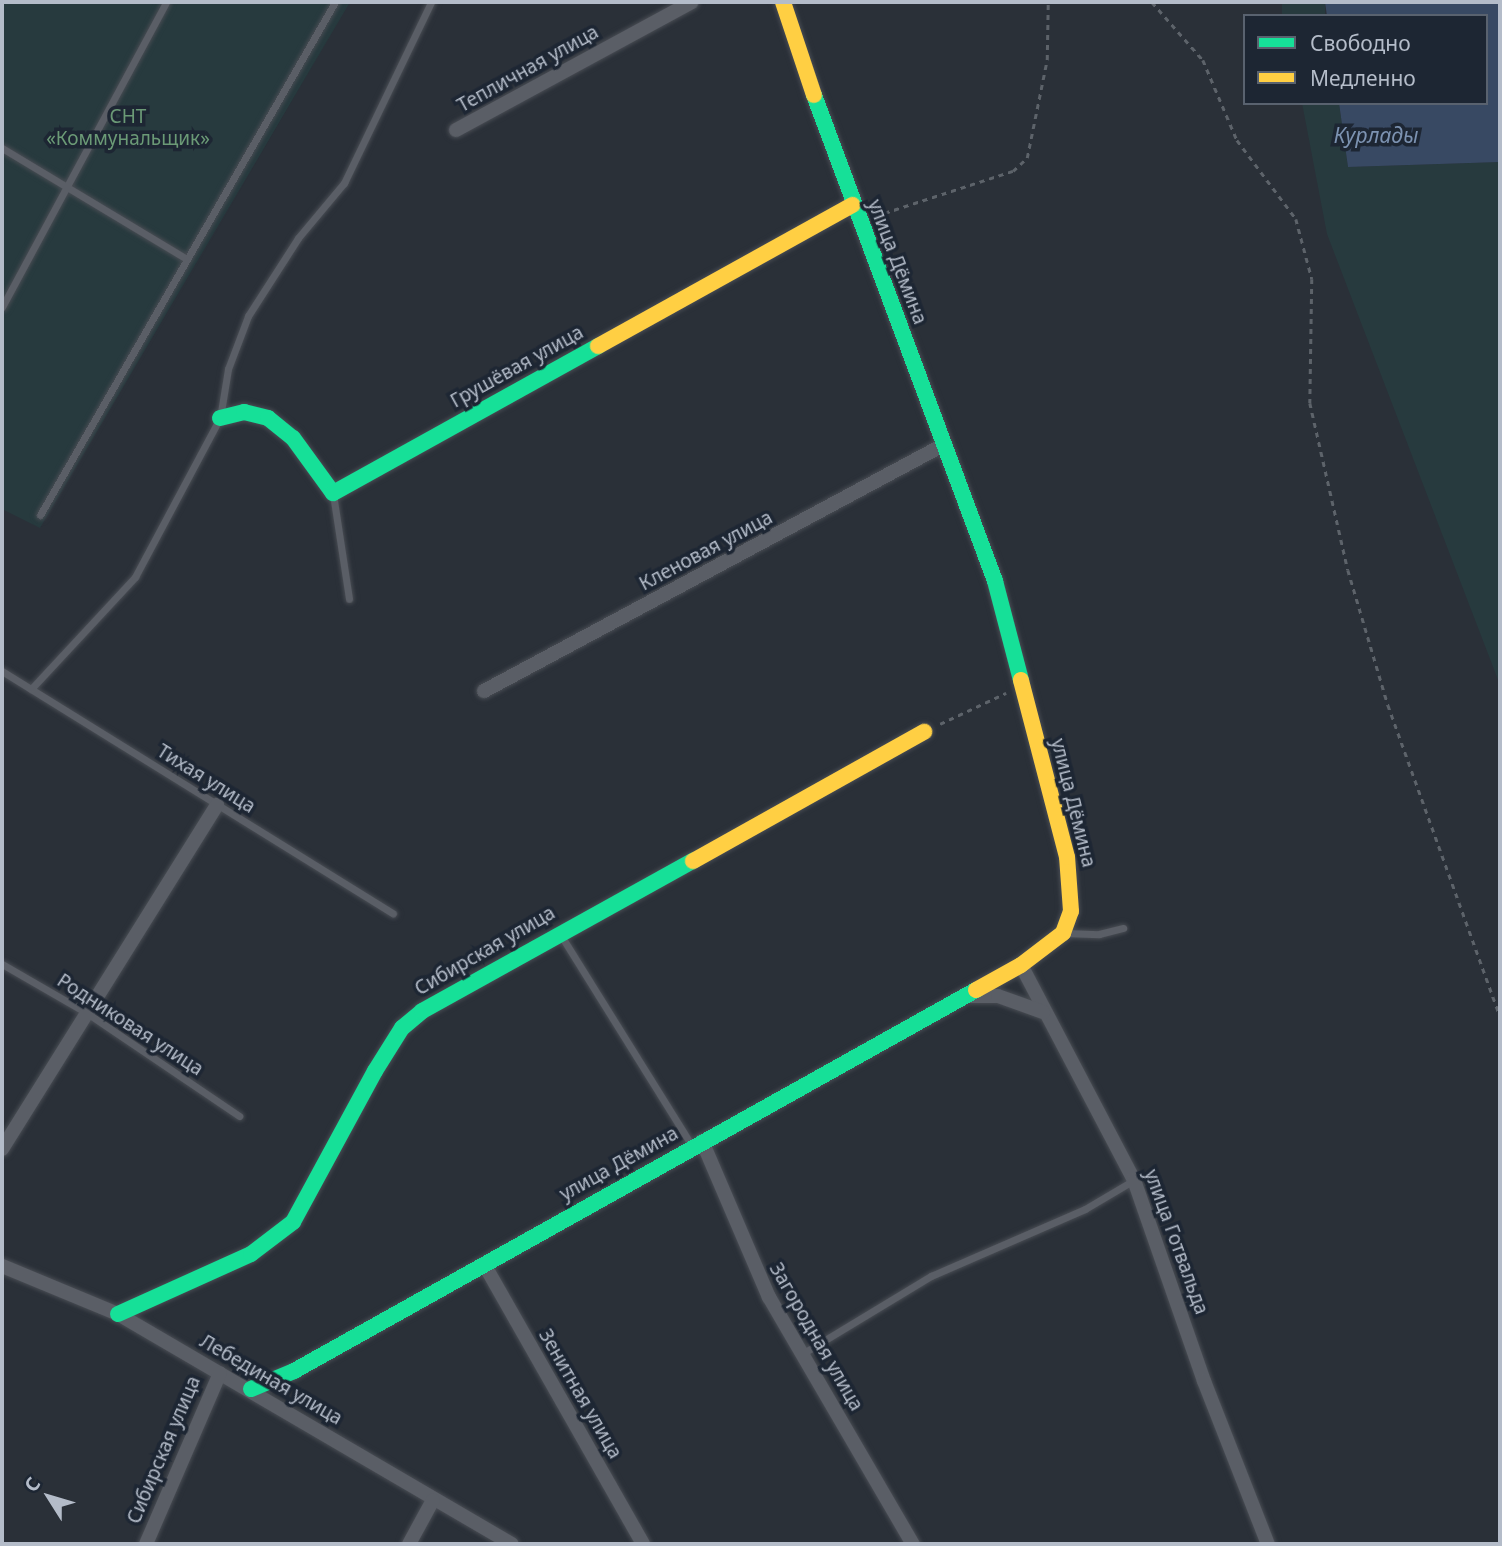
<!DOCTYPE html>
<html>
<head>
<meta charset="utf-8">
<style>
	body { margin:0 }
	#map { position:relative; width:1502px; height:1546px; overflow:hidden; background:#2a3038; font-family:"Noto Sans",sans-serif }
	div>[style] { position:absolute }
	.green>* { inset:0; background:#273a3e; transform-origin:0 0 }
	.water>* { inset:0; background:#384963 }
	.path>* { height:2.5px; margin-top:-1.25px; transform-origin:0; background:repeating-linear-gradient(90deg,#5d636a 0 5px,transparent 0 10px) }
	.roads { filter:drop-shadow(0 0 2px #484c53) drop-shadow(0 0 2px #484c53) }
	.lane>* { height:7px; margin:-3.5px; padding:0 3.5px; transform-origin:3.5px; border-radius:3.5px; background:#5a5e66 }
	.street>* { height:14px; margin:-7px; padding:0 7px; transform-origin:7px; border-radius:7px; background:#5a5e66 }
	.fast>* { height:16px; margin:-8px; padding:0 8px; transform-origin:8px; border-radius:8px; background:#16e098 }
	.slow>* { height:16px; margin:-8px; padding:0 8px; transform-origin:8px; border-radius:8px; background:#ffcf43 }
	span { translate:-50% -50%; white-space:nowrap; text-align:center; line-height:1.15; -webkit-text-stroke:7px #1d2633; paint-order:stroke }
	.street-label { font-size:19px; color:#b4bcc9 }
	.park-label { font-size:19px; color:#6b9a76 }
	.water-label { font-size:21px; color:#7c92b1; font-style:italic }
	.frame { position:absolute; inset:0; border:4px solid #b4bcc9; pointer-events:none }
	.legend { position:absolute; left:1243px; top:14px; width:245px; height:91px; box-sizing:border-box; background:#1d2633; border:2px solid #59626f; margin:0; padding:9px 12px; list-style:none; font-size:21px; color:#b4bcc9 }
	.legend li { display:flex; align-items:center; gap:14px; height:35px }
	.legend b { width:35px; border:2px solid #59626f }
	.north { position:absolute; left:14px; top:1462px; width:70px; height:70px; -webkit-text-stroke:5px #1d2633; paint-order:stroke; rotate:307deg; font-size:19px; font-weight:700; line-height:28px; text-align:center; color:#b4bcc9 }
	.north::after { content:''; display:block; margin:auto; width:24px; height:32px; background:#b4bcc9; clip-path:polygon(50% 0,100% 100%,50% 72%,0 100%) }
</style>
</head>
<body>
<div id="map">
	<div class="green">
		<div style="clip-path:polygon(2px 2px,350px 2px,40px 528px,2px 509px)"></div>
		<div style="left:1282px;top:2px;width:43px;height:14px"></div>
		<div style="clip-path:polygon(1302px 103px,1339px 103px,1348px 167px,1500px 162px,1500px 685px,1327px 234px)"></div>
	</div>
	<div class="water">
		<div style="clip-path:polygon(1325px 2px,1500px 2px,1500px 162px,1348px 167px,1339px 103px,1486px 103px,1486px 16px,1327px 16px)"></div>
	</div>
	<div class="path">
		<div style="left:1152px;top:2px;width:77px;rotate:48.7deg"></div>
		<div style="left:1203px;top:60px;width:87px;rotate:67deg"></div>
		<div style="left:1237px;top:140px;width:99px;rotate:53.2deg"></div>
		<div style="left:1296px;top:219px;width:62px;rotate:75.1deg"></div>
		<div style="left:1312px;top:279px;width:124px;rotate:90.9deg"></div>
		<div style="left:1310px;top:403px;width:171px;rotate:77.2deg"></div>
		<div style="left:1348px;top:570px;width:141px;rotate:73.5deg"></div>
		<div style="left:1388px;top:705px;width:331px;rotate:70.2deg"></div>
		<div style="left:875px;top:216px;width:145px;rotate:-18.1deg"></div>
		<div style="left:1013px;top:171px;width:19px;rotate:-43deg"></div>
		<div style="left:1027px;top:158px;width:100px;rotate:-78.5deg"></div>
		<div style="left:1047px;top:60px;width:58px;rotate:-89deg"></div>
		<div style="left:940px;top:724px;width:73px;rotate:-25.2deg"></div>
	</div>
	<div class="roads">
		<div class="lane">
			<div style="left:2px;top:148px;width:216px;rotate:31deg"></div>
			<div style="left:2px;top:307px;width:346px;rotate:-61.7deg"></div>
			<div style="left:333px;top:494px;width:106px;rotate:81.3deg"></div>
			<div style="left:40px;top:515px;width:592px;rotate:-60.1deg"></div>
			<div style="left:2px;top:671px;width:460px;rotate:31.8deg"></div>
			<div style="left:31px;top:689px;width:153px;rotate:-47.1deg"></div>
			<div style="left:135px;top:577px;width:180px;rotate:-61.9deg"></div>
			<div style="left:220px;top:418px;width:50px;rotate:-80.7deg"></div>
			<div style="left:228px;top:369px;width:57px;rotate:-69.3deg"></div>
			<div style="left:248px;top:316px;width:93px;rotate:-57.3deg"></div>
			<div style="left:298px;top:238px;width:72px;rotate:-50.1deg"></div>
			<div style="left:344px;top:183px;width:201px;rotate:-64.3deg"></div>
			<div style="left:1064px;top:933px;width:35px;rotate:2deg"></div>
			<div style="left:1099px;top:934px;width:25px;rotate:-14deg"></div>
			<div style="left:562px;top:937px;width:246px;rotate:58.1deg"></div>
			<div style="left:2px;top:964px;width:98px;rotate:30deg"></div>
			<div style="left:87px;top:1013px;width:184px;rotate:34.1deg"></div>
			<div style="left:802px;top:1354px;width:151px;rotate:-31.2deg"></div>
			<div style="left:931px;top:1276px;width:168px;rotate:-23.5deg"></div>
			<div style="left:1085px;top:1209px;width:57px;rotate:-30.6deg"></div>
		</div>
		<div class="street">
			<div style="left:456px;top:130px;width:268px;rotate:-28.5deg"></div>
			<div style="left:484px;top:691px;width:523px;rotate:-28.18deg"></div>
			<div style="left:1021px;top:965px;width:243px;rotate:62.3deg"></div>
			<div style="left:1134px;top:1180px;width:213px;rotate:70.8deg"></div>
			<div style="left:1204px;top:1381px;width:175px;rotate:68.6deg"></div>
			<div style="left:968px;top:996px;width:30px"></div>
			<div style="left:998px;top:996px;width:48px;rotate:19.6deg"></div>
			<div style="left:702px;top:1141px;width:170px;rotate:66.8deg"></div>
			<div style="left:769px;top:1297px;width:286px;rotate:59.8deg"></div>
			<div style="left:2px;top:1149px;width:406px;rotate:-58deg"></div>
			<div style="left:484px;top:1264px;width:322px;rotate:60.4deg"></div>
			<div style="left:2px;top:1266px;width:126px;rotate:22.5deg"></div>
			<div style="left:118px;top:1314px;width:456px;rotate:30.3deg"></div>
			<div style="left:146px;top:1544px;width:186px;rotate:-66.6deg"></div>
			<div style="left:409px;top:1544px;width:50px;rotate:-61.4deg"></div>
		</div>
		<div class="fast">
			<div style="left:814px;top:95px;width:519px;rotate:69.57deg"></div>
			<div style="left:995px;top:581px;width:102px;rotate:75.3deg"></div>
			<div style="left:220px;top:418px;width:25px;rotate:-14deg"></div>
			<div style="left:244px;top:412px;width:25px;rotate:14deg"></div>
			<div style="left:268px;top:418px;width:32px;rotate:39deg"></div>
			<div style="left:293px;top:438px;width:68px;rotate:54deg"></div>
			<div style="left:333px;top:493px;width:303px;rotate:-29deg"></div>
			<div style="left:118px;top:1314px;width:146px;rotate:-24.3deg"></div>
			<div style="left:251px;top:1254px;width:53px;rotate:-37.3deg"></div>
			<div style="left:293px;top:1222px;width:172px;rotate:-61.5deg"></div>
			<div style="left:375px;top:1071px;width:51px;rotate:-57.9deg"></div>
			<div style="left:402px;top:1028px;width:26px;rotate:-40deg"></div>
			<div style="left:422px;top:1011px;width:310px;rotate:-29deg"></div>
			<div style="left:251px;top:1389px;width:47px;rotate:-22.7deg"></div>
			<div style="left:294px;top:1371px;width:781px;rotate:-29.19deg"></div>
		</div>
		<div class="slow">
			<div style="left:783px;top:2px;width:98px;rotate:71.6deg"></div>
			<div style="left:598px;top:346px;width:291px;rotate:-29deg"></div>
			<div style="left:693px;top:861px;width:265px;rotate:-29.2deg"></div>
			<div style="left:976px;top:990px;width:51px;rotate:-29.1deg"></div>
			<div style="left:1021px;top:965px;width:53px;rotate:-37.3deg"></div>
			<div style="left:1063px;top:933px;width:23px;rotate:-70deg"></div>
			<div style="left:1071px;top:911px;width:54px;rotate:-94.2deg"></div>
			<div style="left:1067px;top:857px;width:183px;rotate:-104.6deg"></div>
		</div>
	</div>
	<div class="street-label">
		<span style="left:528px;top:69px;rotate:-29deg">Тепличная улица</span>
		<span style="left:897px;top:262px;rotate:69deg">улица Дёмина</span>
		<span style="left:517px;top:367px;rotate:-29deg">Грушёвая улица</span>
		<span style="left:706px;top:551px;rotate:-28deg">Кленовая улица</span>
		<span style="left:206px;top:779px;rotate:32deg">Тихая улица</span>
		<span style="left:1073px;top:803px;rotate:76deg">улица Дёмина</span>
		<span style="left:485px;top:951px;rotate:-30deg">Сибирская улица</span>
		<span style="left:130px;top:1025px;rotate:33deg">Родниковая улица</span>
		<span style="left:619px;top:1164px;rotate:-29deg">улица Дёмина</span>
		<span style="left:1176px;top:1242px;rotate:70deg">улица Готвальда</span>
		<span style="left:816px;top:1337px;rotate:60deg">Загородная улица</span>
		<span style="left:271px;top:1380px;rotate:30deg">Лебединая улица</span>
		<span style="left:580px;top:1394px;rotate:60deg">Зенитная улица</span>
		<span style="left:164px;top:1450px;rotate:-67deg">Сибирская улица</span>
	</div>
	<div class="park-label">
		<span style="left:128px;top:128px">СНТ<br>«Коммунальщик»</span>
	</div>
	<div class="water-label">
		<span style="left:1376px;top:135px">Курлады</span>
	</div>
	<div class="frame"></div>
	<ul class="legend">
	<li><b style="height:9px;background:#16e098"></b>Свободно</li>
	<li><b style="height:9px;background:#ffcf43"></b>Медленно</li>
	</ul>
	<div class="north">С</div>
</div>
</body>
</html>
